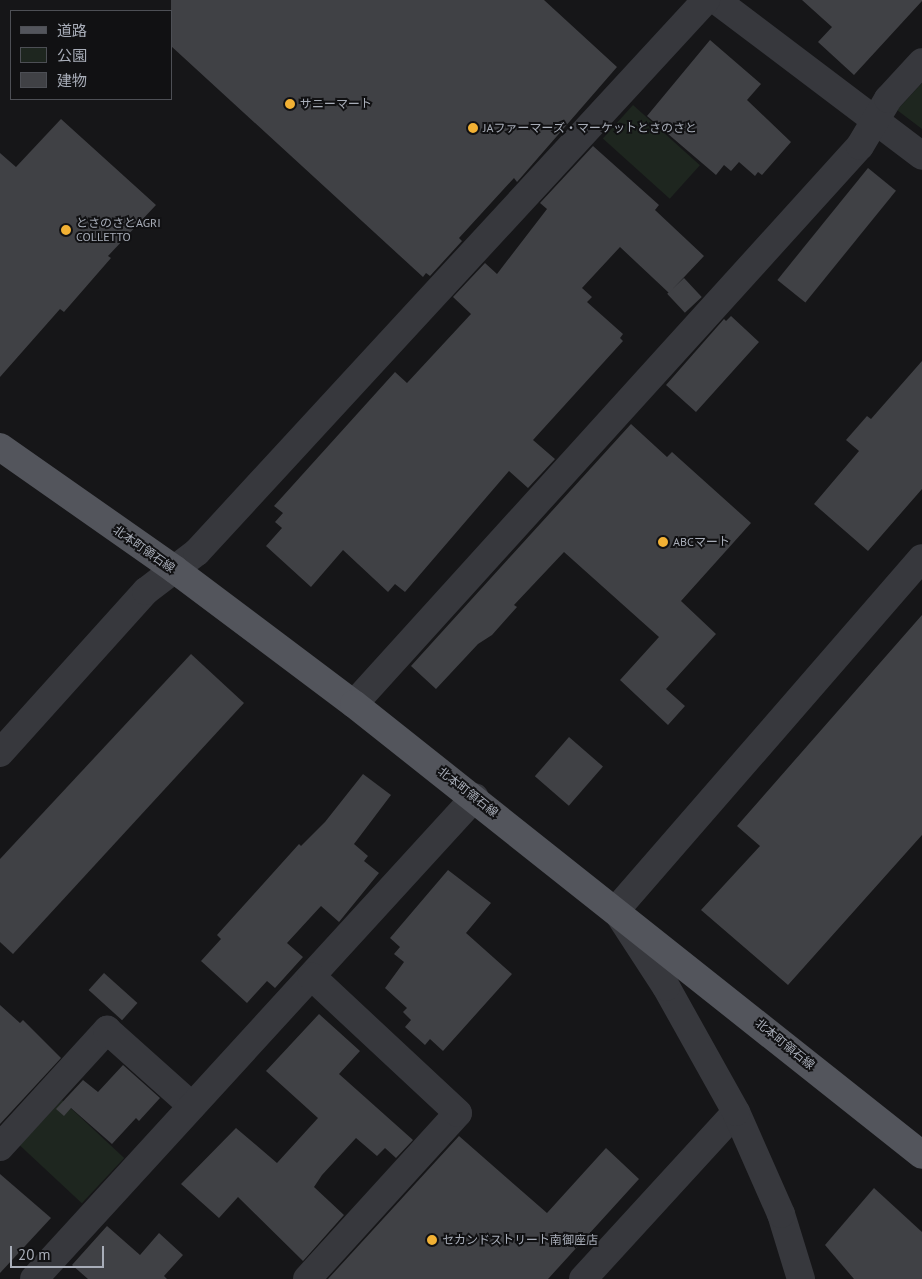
<!DOCTYPE html>
<html>
<head>
<meta charset="utf-8">
<style>
	body { margin:0 }
	#map { position:relative; width:922px; height:1279px; overflow:hidden; background:#161618; font-family:"PT Sans","Noto Sans JP",sans-serif }
	div>[style] { position:absolute }
	.green>* { inset:0; background:#1e261f; transform-origin:0 0 }
	.building>* { inset:0; background:#404145; transform-origin:0 0 }
	.minor>* { height:28px; margin:-14px; padding:0 14px; transform-origin:14px; border-radius:14px; background:#37383d }
	.major>* { height:28px; margin:-14px; padding:0 14px; transform-origin:14px; border-radius:14px; background:#53555c }
	.dots>* { width:14px; height:14px; translate:-50% -50%; box-sizing:border-box; border:2px solid #111113; border-radius:50% }
	span { translate:-50% -50%; white-space:nowrap; text-align:center; line-height:1.15; -webkit-text-stroke:4px #111113; paint-order:stroke }
	.poi-label { font-size:12px; color:#a8adb8 }
	.left { translate:0 -50%; text-align:left }
	.street-label { font-size:12px; color:#a8adb8 }
	.legend { position:absolute; left:10px; top:10px; width:162px; height:90px; box-sizing:border-box; background:#111113; border:1px solid #4d4f55; margin:0; padding:6px 9px; list-style:none; font-size:15px; color:#a8adb8 }
	.legend li { display:flex; align-items:center; gap:10px; height:25px }
	.legend b { width:25px; border:1px solid #4d4f55 }
	.scale { position:absolute; left:10px; top:1246px; width:94px; height:22px; box-sizing:border-box; border:2px solid #a8adb8; border-top:0; padding-left:6px; font-size:15px; line-height:18px; white-space:nowrap; color:#a8adb8; -webkit-text-stroke:4px #111113; paint-order:stroke }
</style>
</head>
<body>
<div id="map">
	<div class="green">
		<div style="clip-path:polygon(922px 83px,922px 129px,897px 110px)"></div>
		<div style="left:633px;top:105px;width:90px;height:45px;rotate:42deg"></div>
		<div style="left:62px;top:1100px;width:85px;height:62px;rotate:43deg"></div>
	</div>
	<div class="building">
		<div style="clip-path:polygon(171px 0,544px 0,617px 67px,517px 182px,514px 178px,459px 238px,462px 241px,430px 276px,426px 273px,423px 277px,171px 46px)"></div>
		<div style="clip-path:polygon(802px 0,922px 0,922px 1px,854px 75px,818px 42px,832px 27px)"></div>
		<div style="clip-path:polygon(710px 40px,761px 84px,747px 100px,791px 142px,762px 175px,758px 172px,755px 176px,739px 162px,731px 171px,724px 165px,716px 175px,647px 116px)"></div>
		<div style="clip-path:polygon(61px 119px,156px 205px,108px 256px,111px 258px,64px 312px,60px 309px,0 377px,0 153px,16px 167px)"></div>
		<div style="clip-path:polygon(593px 146px,659px 205px,655px 210px,704px 256px,669px 293px,620px 247px,582px 288px,592px 297px,587px 302px,623px 334px,620px 338px,623px 341px,533px 440px,555px 459px,528px 488px,509px 471px,405px 592px,395px 584px,388px 592px,343px 550px,311px 587px,266px 546px,282px 528px,275px 522px,283px 513px,274px 506px,395px 372px,407px 383px,471px 314px,453px 297px,485px 263px,497px 274px,547px 209px,540px 203px)"></div>
		<div style="left:868px;top:168px;width:36px;height:144px;rotate:39deg"></div>
		<div style="left:684px;top:278px;width:26px;height:23px;rotate:47deg"></div>
		<div style="clip-path:polygon(731px 316px,759px 342px,696px 412px,666px 385px,724px 319px,726px 321px)"></div>
		<div style="clip-path:polygon(922px 361px,922px 489px,868px 551px,814px 504px,859px 451px,846px 440px,867px 416px,871px 419px)"></div>
		<div style="clip-path:polygon(631px 424px,667px 457px,672px 452px,751px 523px,681px 601px,716px 634px,666px 689px,685px 706px,668px 725px,620px 680px,659px 637px,564px 552px,514px 605px,517px 607px,492px 635px,478px 644px,436px 689px,411px 666px)"></div>
		<div style="clip-path:polygon(922px 615px,922px 835px,788px 985px,701px 910px,760px 846px,737px 826px)"></div>
		<div style="clip-path:polygon(191px 654px,244px 703px,13px 954px,0 942px,0 859px)"></div>
		<div style="left:569px;top:737px;width:45px;height:52px;rotate:41deg"></div>
		<div style="clip-path:polygon(363px 774px,391px 795px,354px 844px,368px 856px,364px 861px,379px 873px,339px 922px,321px 906px,287px 943px,303px 957px,275px 988px,267px 981px,247px 1003px,201px 961px,221px 939px,217px 935px,299px 844px,301px 846px,325px 822px)"></div>
		<div style="clip-path:polygon(448px 870px,491px 903px,466px 933px,512px 974px,443px 1051px,430px 1039px,425px 1045px,405px 1027px,411px 1020px,403px 1012px,407px 1008px,385px 988px,404px 962px,394px 954px,400px 947px,390px 938px)"></div>
		<div style="left:104px;top:973px;width:45px;height:23px;rotate:42deg"></div>
		<div style="clip-path:polygon(0 1005px,20px 1023px,23px 1020px,61px 1058px,0 1124px)"></div>
		<div style="clip-path:polygon(319px 1014px,360px 1051px,339px 1074px,413px 1140px,396px 1158px,385px 1148px,377px 1156px,356px 1138px,322px 1175px,314px 1187px,344px 1215px,303px 1261px,238px 1197px,219px 1218px,181px 1184px,236px 1128px,277px 1163px,318px 1118px,266px 1071px)"></div>
		<div style="clip-path:polygon(123px 1065px,160px 1098px,139px 1121px,136px 1118px,112px 1144px,71px 1108px,64px 1116px,56px 1109px,83px 1080px,98px 1092px)"></div>
		<div style="clip-path:polygon(459px 1136px,547px 1213px,606px 1148px,639px 1179px,548px 1279px,328px 1279px)"></div>
		<div style="clip-path:polygon(0 1174px,51px 1218px,0 1273px)"></div>
		<div style="clip-path:polygon(874px 1188px,922px 1232px,922px 1279px,854px 1279px,825px 1245px)"></div>
		<div style="clip-path:polygon(107px 1226px,140px 1255px,159px 1233px,183px 1255px,164px 1276px,167px 1279px,88px 1279px,72px 1265px)"></div>
	</div>
	<div class="minor">
		<div style="left:716px;top:0;width:258px;rotate:37.1deg"></div>
		<div style="left:354px;top:704px;width:753px;rotate:-47.8deg"></div>
		<div style="left:860px;top:146px;width:55px;rotate:-59.2deg"></div>
		<div style="left:888px;top:99px;width:50px;rotate:-47.4deg"></div>
		<div style="left:0;top:753px;width:218px;rotate:-48deg"></div>
		<div style="left:146px;top:591px;width:64px;rotate:-37.4deg"></div>
		<div style="left:197px;top:552px;width:751px;rotate:-47.32deg"></div>
		<div style="left:0;top:1147px;width:159px;rotate:-47.6deg"></div>
		<div style="left:107px;top:1030px;width:114px;rotate:41.8deg"></div>
		<div style="left:34px;top:1279px;width:653px;rotate:-47.54deg"></div>
		<div style="left:307px;top:1279px;width:224px;rotate:-47.7deg"></div>
		<div style="left:458px;top:1113px;width:200px;rotate:-137deg"></div>
		<div style="left:583px;top:1279px;width:226px;rotate:-47.5deg"></div>
		<div style="left:801px;top:1279px;width:68px;rotate:-107.1deg"></div>
		<div style="left:781px;top:1214px;width:111px;rotate:-113.8deg"></div>
		<div style="left:736px;top:1112px;width:143px;rotate:-119.2deg"></div>
		<div style="left:666px;top:987px;width:92px;rotate:-123deg"></div>
		<div style="left:616px;top:910px;width:466px;rotate:-49deg"></div>
	</div>
	<div class="major">
		<div style="left:0;top:447px;width:213px;rotate:35deg"></div>
		<div style="left:174px;top:569px;width:225px;rotate:36.9deg"></div>
		<div style="left:354px;top:704px;width:725px;rotate:38.45deg"></div>
	</div>
	<div class="dots">
		<div style="left:290px;top:104px;background:#f2b134"></div>
		<div style="left:473px;top:128px;background:#f2b134"></div>
		<div style="left:66px;top:230px;background:#f2b134"></div>
		<div style="left:663px;top:542px;background:#f2b134"></div>
		<div style="left:432px;top:1240px;background:#f2b134"></div>
	</div>
	<div class="poi-label">
		<span class="left" style="left:300px;top:104px">サニーマート</span>
		<span class="left" style="left:483px;top:128px">JAファーマーズ・マーケットとさのさと</span>
		<span class="left" style="left:76px;top:230px">とさのさとAGRI<br>COLLETTO</span>
		<span class="left" style="left:673px;top:542px">ABCマート</span>
		<span class="left" style="left:442px;top:1240px">セカンドストリート南御座店</span>
	</div>
	<div class="street-label">
		<span style="left:144px;top:549px;rotate:35deg">北本町領石線</span>
		<span style="left:468px;top:792px;rotate:38deg">北本町領石線</span>
		<span style="left:785px;top:1044px;rotate:39deg">北本町領石線</span>
	</div>
	<ul class="legend">
	<li><b style="height:6px;background:#53555c"></b>道路</li>
	<li><b style="height:14px;background:#1e261f"></b>公園</li>
	<li><b style="height:14px;background:#404145"></b>建物</li>
	</ul>
	<div class="scale">20 m</div>
</div>
</body>
</html>
